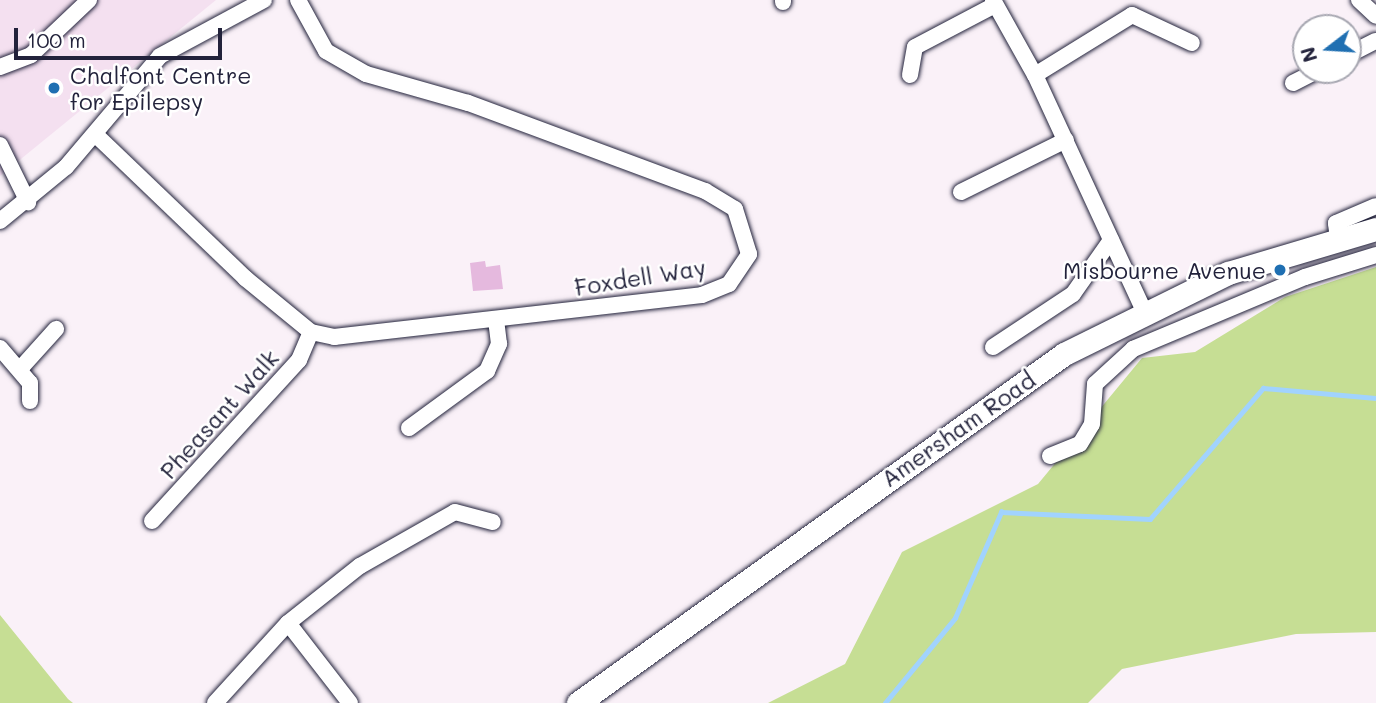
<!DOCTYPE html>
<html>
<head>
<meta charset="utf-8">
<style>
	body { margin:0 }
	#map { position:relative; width:1376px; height:703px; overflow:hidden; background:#faf1f8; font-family:Mali,sans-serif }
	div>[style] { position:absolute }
	.built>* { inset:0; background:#f4e0f0 }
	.green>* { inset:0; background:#c6de94 }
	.stream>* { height:4.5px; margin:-2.25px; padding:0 2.25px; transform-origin:2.25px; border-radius:2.25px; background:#a1d3fe }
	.building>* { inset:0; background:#e5b9de }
	.roads { filter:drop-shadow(0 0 2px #22223b) drop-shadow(0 0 2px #22223b) }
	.minor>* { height:16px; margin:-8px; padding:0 8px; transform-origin:8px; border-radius:8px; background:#fff }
	.highway>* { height:23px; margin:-11.5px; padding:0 11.5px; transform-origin:11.5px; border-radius:11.5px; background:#fff }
	.dots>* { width:19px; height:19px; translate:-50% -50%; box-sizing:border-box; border:4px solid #fff; border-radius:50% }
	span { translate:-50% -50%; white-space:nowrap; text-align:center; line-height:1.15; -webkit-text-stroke:5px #fff; paint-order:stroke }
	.poi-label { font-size:23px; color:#22223b }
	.left { translate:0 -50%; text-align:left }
	.right { translate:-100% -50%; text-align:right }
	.street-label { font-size:23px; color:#22223b }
	.north { position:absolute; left:1292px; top:14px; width:70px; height:70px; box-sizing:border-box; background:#fff; border:2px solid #a7a7b1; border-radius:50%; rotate:253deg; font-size:19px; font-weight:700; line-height:28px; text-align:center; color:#22223b }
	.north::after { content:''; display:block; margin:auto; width:24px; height:32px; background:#1f6fb2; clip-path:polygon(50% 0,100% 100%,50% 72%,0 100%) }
	.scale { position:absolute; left:14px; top:28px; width:208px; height:32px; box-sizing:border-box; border:4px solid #22223b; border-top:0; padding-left:9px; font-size:21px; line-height:24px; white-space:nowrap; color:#22223b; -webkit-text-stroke:5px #fff; paint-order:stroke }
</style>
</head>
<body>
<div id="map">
	<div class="built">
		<div style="clip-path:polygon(0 0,216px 0,0 176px)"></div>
	</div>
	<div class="green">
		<div style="clip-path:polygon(1376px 267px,1376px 632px,1296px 634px,1122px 669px,1088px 703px,768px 703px,845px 664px,902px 552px,1038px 484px,1142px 358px,1195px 352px,1285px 297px)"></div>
		<div style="clip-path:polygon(0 615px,68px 699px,73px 703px,0 703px)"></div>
	</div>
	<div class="stream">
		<div style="left:885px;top:703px;width:110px;rotate:-50.5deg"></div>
		<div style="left:955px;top:618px;width:116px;rotate:-66.5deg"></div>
		<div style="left:1001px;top:512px;width:149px;rotate:2.7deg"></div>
		<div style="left:1150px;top:519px;width:173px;rotate:-49.2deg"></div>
		<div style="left:1263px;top:388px;width:113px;rotate:5.1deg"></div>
	</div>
	<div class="building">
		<div style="clip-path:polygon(485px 261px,486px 267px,500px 265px,503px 289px,473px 291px,470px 263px)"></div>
	</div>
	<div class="roads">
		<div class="minor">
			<div style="left:993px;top:0;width:86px;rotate:60.8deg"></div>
			<div style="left:1035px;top:75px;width:260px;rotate:65.2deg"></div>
			<div style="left:1359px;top:0;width:23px;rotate:43deg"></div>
			<div style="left:783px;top:2px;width:2px;rotate:-90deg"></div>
			<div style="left:1348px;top:55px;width:31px;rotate:-27deg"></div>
			<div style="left:0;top:67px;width:33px;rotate:-21deg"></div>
			<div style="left:31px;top:55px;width:80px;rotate:-43.5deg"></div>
			<div style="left:910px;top:75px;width:28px;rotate:-80deg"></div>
			<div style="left:915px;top:47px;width:90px;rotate:-27.7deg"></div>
			<div style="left:1035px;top:75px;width:114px;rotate:-31.7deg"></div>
			<div style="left:1132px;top:15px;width:66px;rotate:25deg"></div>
			<div style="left:1293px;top:83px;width:28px;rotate:-27deg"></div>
			<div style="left:96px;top:135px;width:207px;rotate:43.8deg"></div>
			<div style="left:245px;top:278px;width:85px;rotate:39.3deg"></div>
			<div style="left:311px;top:332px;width:24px;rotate:12deg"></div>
			<div style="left:334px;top:337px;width:370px;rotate:-6.5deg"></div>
			<div style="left:702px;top:295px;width:29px;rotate:-22deg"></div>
			<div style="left:729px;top:284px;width:36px;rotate:-56deg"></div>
			<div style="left:749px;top:254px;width:47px;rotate:-107.3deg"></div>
			<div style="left:735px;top:209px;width:35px;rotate:-149deg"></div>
			<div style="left:705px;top:191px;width:253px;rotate:-159.6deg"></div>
			<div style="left:468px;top:103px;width:106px;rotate:-164.1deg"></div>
			<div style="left:366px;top:74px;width:46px;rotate:-150.1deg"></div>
			<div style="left:326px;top:51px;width:58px;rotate:-118.8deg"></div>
			<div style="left:0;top:145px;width:64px;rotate:63.8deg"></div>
			<div style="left:961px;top:192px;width:117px;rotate:-26.3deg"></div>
			<div style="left:0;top:221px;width:85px;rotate:-39.3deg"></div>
			<div style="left:66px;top:167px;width:145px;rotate:-49.7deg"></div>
			<div style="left:160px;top:56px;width:118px;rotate:-28.3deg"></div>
			<div style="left:1338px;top:238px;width:15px;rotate:-98deg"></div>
			<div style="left:1336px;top:223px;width:43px;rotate:-23deg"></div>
			<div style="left:993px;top:347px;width:96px;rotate:-33.5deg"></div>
			<div style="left:1073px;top:294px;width:66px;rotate:-54.9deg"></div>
			<div style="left:0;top:348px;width:46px;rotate:49.4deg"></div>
			<div style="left:30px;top:383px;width:18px;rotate:90deg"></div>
			<div style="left:20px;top:369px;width:54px;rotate:-48deg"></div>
			<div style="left:409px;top:428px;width:97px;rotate:-36.2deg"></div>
			<div style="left:487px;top:371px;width:30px;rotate:-66deg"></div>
			<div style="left:499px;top:344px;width:25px;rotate:-97deg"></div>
			<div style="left:1050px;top:456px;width:32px;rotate:-22deg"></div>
			<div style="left:1080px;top:444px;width:23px;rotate:-59deg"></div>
			<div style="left:1092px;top:424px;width:40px;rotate:-85.7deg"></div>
			<div style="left:1095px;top:384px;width:52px;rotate:-42.6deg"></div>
			<div style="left:1133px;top:349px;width:186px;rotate:-22.7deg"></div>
			<div style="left:1305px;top:277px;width:74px;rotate:-17.2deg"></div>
			<div style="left:152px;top:521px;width:218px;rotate:-47.6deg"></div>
			<div style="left:299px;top:360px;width:30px;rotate:-67deg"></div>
			<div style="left:288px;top:623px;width:101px;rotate:52.2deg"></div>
			<div style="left:215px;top:703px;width:108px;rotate:-47.6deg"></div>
			<div style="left:288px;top:623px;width:92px;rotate:-38.4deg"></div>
			<div style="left:360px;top:566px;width:109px;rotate:-29.6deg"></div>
			<div style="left:455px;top:512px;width:39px;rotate:15deg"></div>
		</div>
		<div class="highway">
			<div style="left:578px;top:703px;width:598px;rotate:-35.68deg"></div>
			<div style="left:1064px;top:354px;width:183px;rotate:-26.3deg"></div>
			<div style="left:1228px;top:273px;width:154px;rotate:-16.6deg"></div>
		</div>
	</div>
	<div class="dots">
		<div style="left:54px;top:88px;background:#1f6fb2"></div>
		<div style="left:1280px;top:270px;background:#1f6fb2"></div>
	</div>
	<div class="poi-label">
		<span class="left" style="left:70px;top:88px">Chalfont Centre<br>for Epilepsy</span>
		<span class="right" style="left:1266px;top:270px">Misbourne Avenue</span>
	</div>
	<div class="street-label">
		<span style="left:640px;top:277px;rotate:-9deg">Foxdell Way</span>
		<span style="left:219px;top:414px;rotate:-48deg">Pheasant Walk</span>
		<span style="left:958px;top:429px;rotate:-35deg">Amersham Road</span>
	</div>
	<div class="north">N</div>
	<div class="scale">100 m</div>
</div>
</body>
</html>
